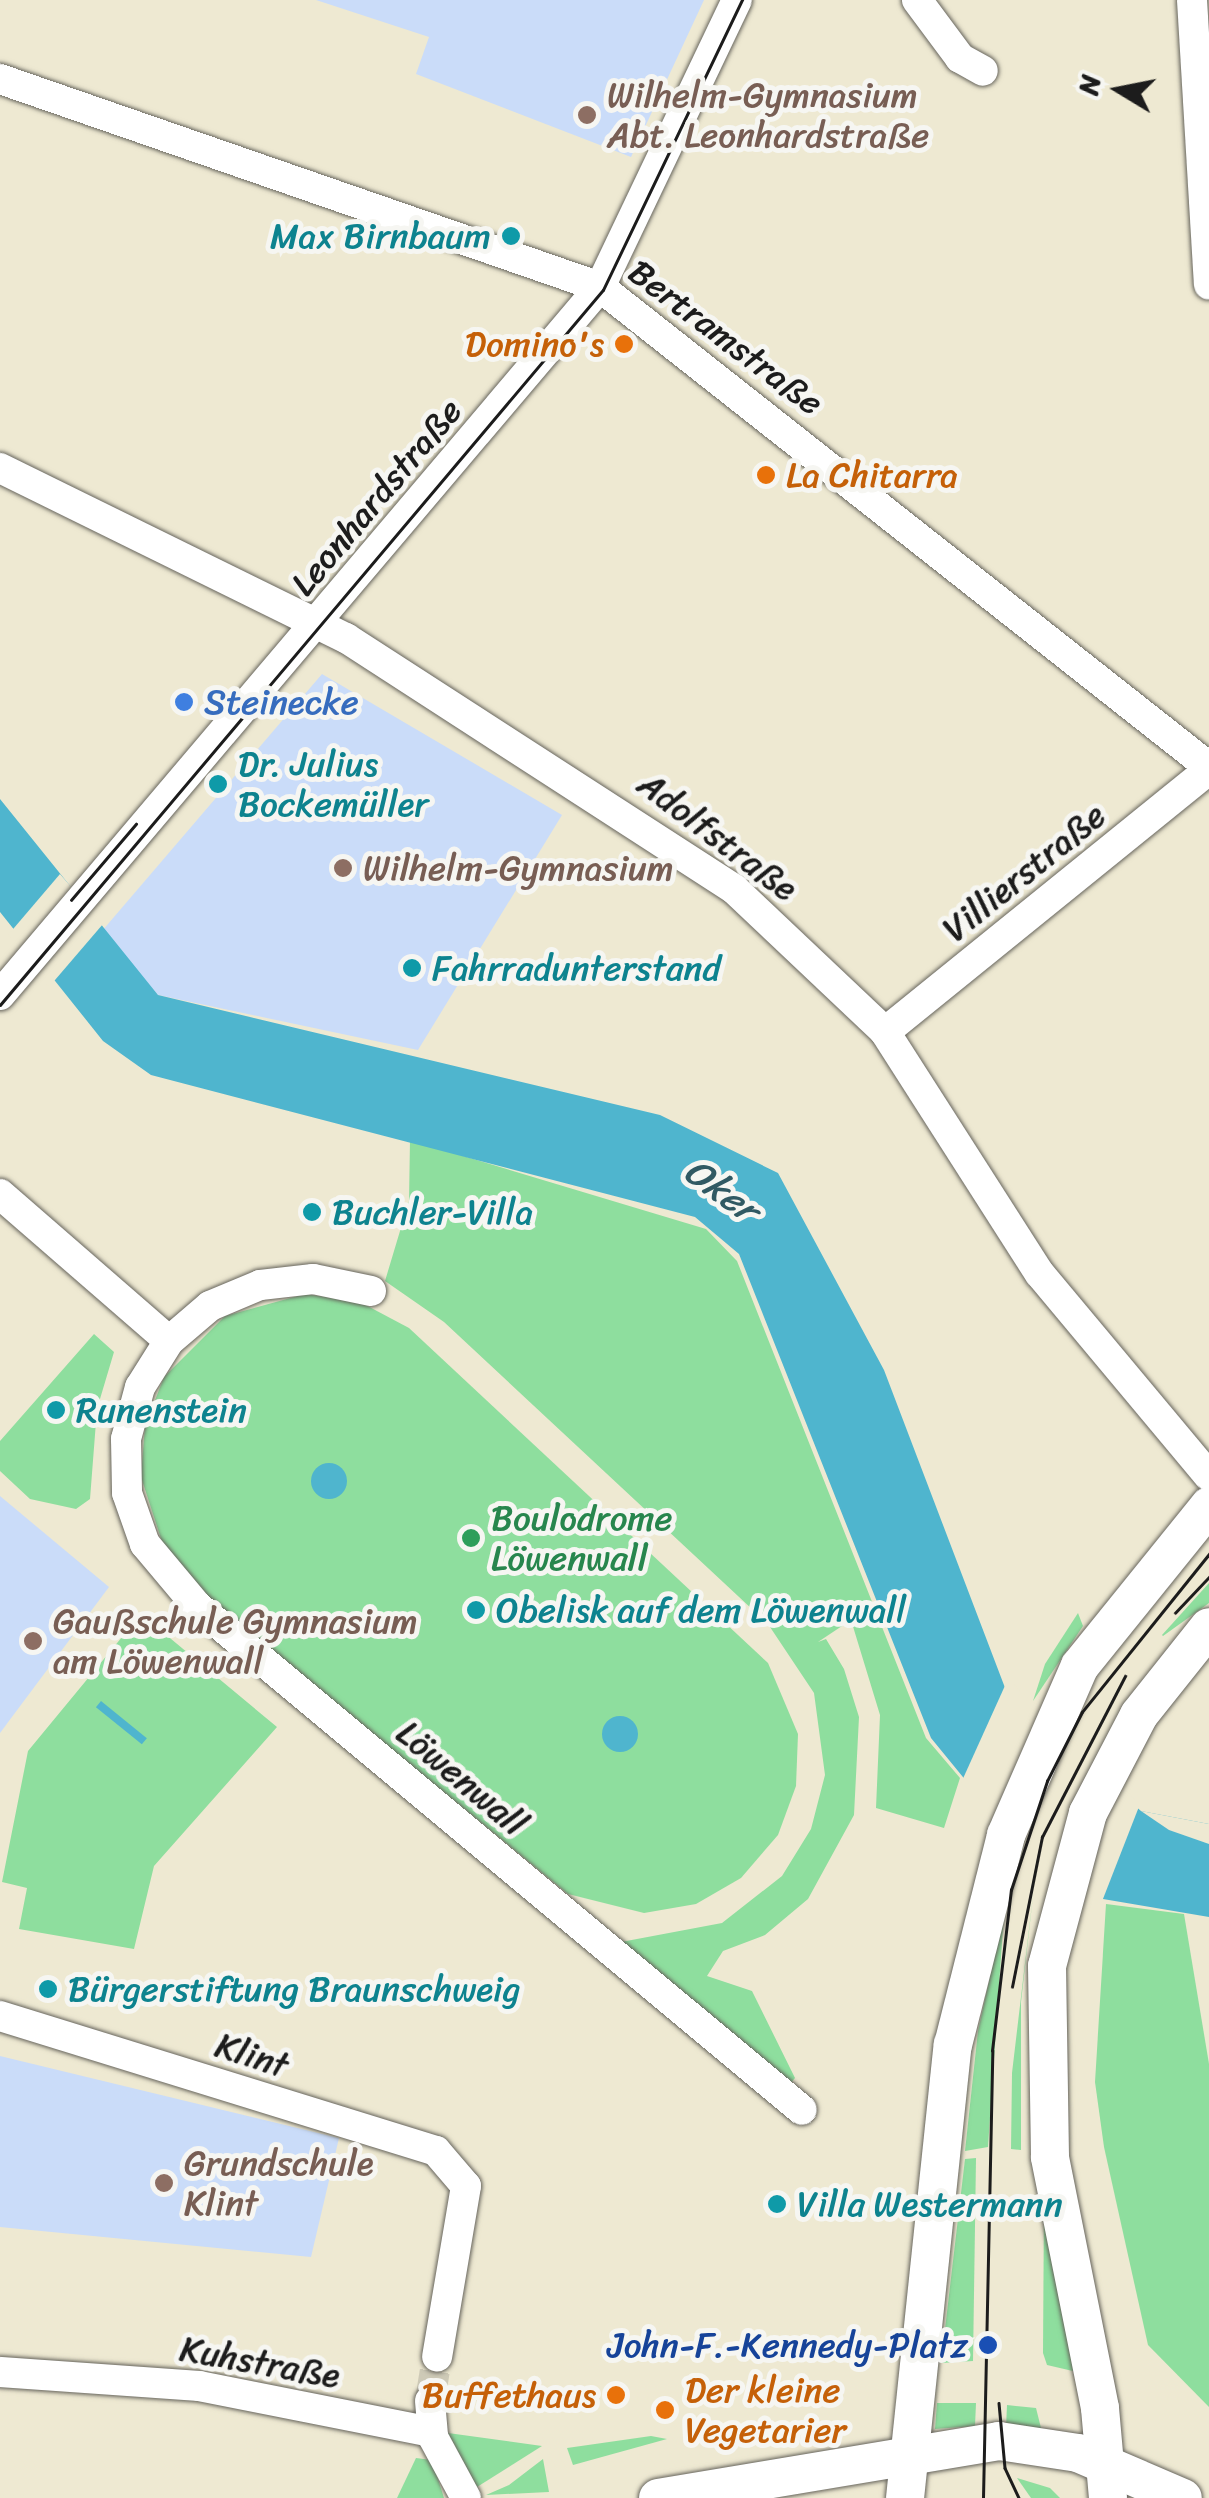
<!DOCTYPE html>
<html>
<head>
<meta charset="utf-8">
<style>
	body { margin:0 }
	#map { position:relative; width:1209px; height:2498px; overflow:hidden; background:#eee9d2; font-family:Sriracha,sans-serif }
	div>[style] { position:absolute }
	.built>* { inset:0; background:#cadcf9 }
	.green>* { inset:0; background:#8ede9e }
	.water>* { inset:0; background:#4fb5ce; transform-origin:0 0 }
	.round { border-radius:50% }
	.pier>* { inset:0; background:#eee9d2 }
	.minor-tunnel>* { height:30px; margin-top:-15px; transform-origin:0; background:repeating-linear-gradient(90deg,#cecab7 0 30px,transparent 0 45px) }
	.roads { filter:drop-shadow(0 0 2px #66645c) drop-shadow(0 0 2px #66645c) }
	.minor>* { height:30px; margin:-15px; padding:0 15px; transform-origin:15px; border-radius:15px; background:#fff }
	.major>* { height:38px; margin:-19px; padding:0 19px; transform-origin:19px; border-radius:19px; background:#fff }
	.tram>* { height:2.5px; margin:-1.25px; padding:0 1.25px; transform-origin:1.25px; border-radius:1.25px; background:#1c1c1c }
	.dots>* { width:28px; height:28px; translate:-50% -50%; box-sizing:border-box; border:5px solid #f6f6f2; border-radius:50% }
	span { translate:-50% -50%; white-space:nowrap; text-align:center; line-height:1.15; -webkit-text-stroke:10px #f6f6f2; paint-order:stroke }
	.education-label { font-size:35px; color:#785e54 }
	.left { translate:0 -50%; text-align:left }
	.culture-label { font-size:35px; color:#0d838f }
	.right { translate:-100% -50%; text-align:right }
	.street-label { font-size:35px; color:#1c1c1c }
	.food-label { font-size:35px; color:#c56008 }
	.shop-label { font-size:35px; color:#366cbe }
	.leisure-label { font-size:35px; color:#27864d }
	.transit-label { font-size:35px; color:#164399 }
	.water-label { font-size:38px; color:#305963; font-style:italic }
	.north { position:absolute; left:1069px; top:40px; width:100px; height:100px; -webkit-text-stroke:8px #f6f6f2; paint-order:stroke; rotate:280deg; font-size:28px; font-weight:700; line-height:40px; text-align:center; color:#1c1c1c }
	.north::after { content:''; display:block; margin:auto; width:35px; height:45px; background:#1c1c1c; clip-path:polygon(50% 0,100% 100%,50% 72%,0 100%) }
</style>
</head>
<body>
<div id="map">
	<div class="built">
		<div style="clip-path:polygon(316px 0,704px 0,631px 157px,416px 74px,429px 37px)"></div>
		<div style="clip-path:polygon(322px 674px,562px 815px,418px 1050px,158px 995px,102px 931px)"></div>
		<div style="clip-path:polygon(0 1496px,109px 1587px,0 1733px)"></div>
		<div style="clip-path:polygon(0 2056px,339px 2138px,311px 2257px,0 2227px)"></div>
	</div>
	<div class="green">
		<div style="clip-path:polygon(410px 1140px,706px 1229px,737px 1261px,926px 1738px,960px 1778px,944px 1828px,876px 1808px,880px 1715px,851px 1620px,818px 1642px,826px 1639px,844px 1669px,859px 1717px,854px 1815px,808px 1899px,765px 1935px,723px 1951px,707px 1976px,752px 1991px,795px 2078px,789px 2085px,621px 1942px,722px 1923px,782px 1876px,811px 1829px,825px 1775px,814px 1693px,768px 1624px,444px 1322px,385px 1281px,409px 1201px)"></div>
		<div style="clip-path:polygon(305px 1294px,360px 1302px,409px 1328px,768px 1663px,798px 1734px,796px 1786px,778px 1835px,741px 1878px,696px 1904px,644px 1913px,568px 1894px,199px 1591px,165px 1551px,141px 1477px,145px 1426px,164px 1377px,225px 1316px)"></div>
		<div style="clip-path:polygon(94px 1334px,114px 1352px,97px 1409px,90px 1499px,76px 1509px,30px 1499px,0 1471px,0 1441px)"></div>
		<div style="clip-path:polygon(1209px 1583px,1209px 1603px,1163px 1636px,1162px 1635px)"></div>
		<div style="clip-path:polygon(1078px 1613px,1083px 1626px,1033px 1701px,1045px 1664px)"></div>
		<div style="clip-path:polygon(141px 1614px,277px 1727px,154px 1866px,134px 1949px,19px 1929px,27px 1888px,2px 1882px,28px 1751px)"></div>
		<div style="clip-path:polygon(1034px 1887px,1021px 2002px,1021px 2150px,1011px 2149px,1012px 2073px)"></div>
		<div style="clip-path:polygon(1106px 1904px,1184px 1914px,1209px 2064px,1209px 2407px,1148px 2345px,1104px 2147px,1095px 2082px)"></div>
		<div style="clip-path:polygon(1004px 1913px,988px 2147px,965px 2151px,978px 2031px)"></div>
		<div style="clip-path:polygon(976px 2158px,973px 2361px,941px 2363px,965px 2159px)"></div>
		<div style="clip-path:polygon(1044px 2200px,1077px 2372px,1047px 2365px,1043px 2353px)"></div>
		<div style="clip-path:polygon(937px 2403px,976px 2403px,975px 2426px,935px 2429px)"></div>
		<div style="clip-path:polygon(1007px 2405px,1036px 2408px,1042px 2432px,1006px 2428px)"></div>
		<div style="clip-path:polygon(448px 2433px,542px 2446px,477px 2487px)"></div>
		<div style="clip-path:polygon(651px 2436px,667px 2439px,573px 2465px,567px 2448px)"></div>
		<div style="clip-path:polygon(416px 2458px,432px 2460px,444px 2498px,397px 2498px)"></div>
		<div style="clip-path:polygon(543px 2459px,549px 2492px,486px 2495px,509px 2485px)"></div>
		<div style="clip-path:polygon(1017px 2478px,1050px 2488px,1060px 2498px,1031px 2498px)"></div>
	</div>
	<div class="water">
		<div style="clip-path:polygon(0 799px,158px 995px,660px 1115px,778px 1173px,884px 1370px,1007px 1693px,1141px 1811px,1209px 1824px,1209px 1917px,1103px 1899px,967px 1782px,931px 1738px,739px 1254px,695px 1217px,151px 1075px,103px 1041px,0 912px)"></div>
		<div class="round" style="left:311px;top:1463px;width:36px;height:36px"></div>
		<div style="left:101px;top:1701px;width:59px;height:8px;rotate:39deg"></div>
		<div class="round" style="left:602px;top:1716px;width:36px;height:36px"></div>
	</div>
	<div class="pier">
		<div style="clip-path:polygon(60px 874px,103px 924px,49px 987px,8px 935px)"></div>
		<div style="clip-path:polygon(1008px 1679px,1140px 1804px,1101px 1904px,961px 1783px)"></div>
		<div style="clip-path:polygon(1141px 1811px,1209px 1824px,1209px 1844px,1169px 1830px)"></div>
	</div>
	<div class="minor-tunnel">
		<div style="left:430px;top:2401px;width:45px;rotate:-81deg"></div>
	</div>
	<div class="roads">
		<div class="minor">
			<div style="left:917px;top:0;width:72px;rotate:53.4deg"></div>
			<div style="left:960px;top:58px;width:26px;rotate:29deg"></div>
			<div style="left:1192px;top:0;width:285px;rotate:86.6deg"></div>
			<div style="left:0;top:79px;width:635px;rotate:19.12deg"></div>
			<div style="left:600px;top:287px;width:775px;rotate:38.24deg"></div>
			<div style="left:0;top:468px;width:386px;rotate:26.2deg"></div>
			<div style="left:346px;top:638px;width:462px;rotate:32.9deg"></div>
			<div style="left:734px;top:889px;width:208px;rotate:43.4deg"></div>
			<div style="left:885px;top:1032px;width:287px;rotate:57.4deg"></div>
			<div style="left:1040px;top:1274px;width:263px;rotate:50.1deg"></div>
			<div style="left:0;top:995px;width:928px;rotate:-49.72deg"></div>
			<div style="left:600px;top:287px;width:318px;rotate:-64.5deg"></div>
			<div style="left:885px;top:1032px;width:417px;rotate:-39deg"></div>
			<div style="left:0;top:1194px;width:224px;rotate:41deg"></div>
			<div style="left:371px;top:1291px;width:59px;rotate:-168.3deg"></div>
			<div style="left:313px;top:1279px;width:53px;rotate:173.5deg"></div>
			<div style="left:260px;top:1285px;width:54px;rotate:157.2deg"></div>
			<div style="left:210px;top:1306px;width:54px;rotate:139.5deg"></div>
			<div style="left:169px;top:1341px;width:54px;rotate:122.2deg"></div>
			<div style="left:140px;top:1387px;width:54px;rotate:105.1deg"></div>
			<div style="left:126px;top:1439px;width:54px;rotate:88.9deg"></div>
			<div style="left:127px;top:1493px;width:54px;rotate:70.6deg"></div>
			<div style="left:145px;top:1544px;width:81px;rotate:50deg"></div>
			<div style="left:197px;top:1606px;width:787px;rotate:39.8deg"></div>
			<div style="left:0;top:2016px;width:456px;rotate:17.2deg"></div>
			<div style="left:436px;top:2151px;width:46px;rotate:49.4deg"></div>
			<div style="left:466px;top:2186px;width:173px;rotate:99.6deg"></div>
			<div style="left:0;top:2372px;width:199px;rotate:4deg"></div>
			<div style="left:199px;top:2386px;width:237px;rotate:11.2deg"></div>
			<div style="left:430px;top:2401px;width:36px;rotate:85deg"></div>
			<div style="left:433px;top:2437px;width:69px;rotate:61.6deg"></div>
		</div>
		<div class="major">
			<div style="left:658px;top:2498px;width:346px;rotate:-9.5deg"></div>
			<div style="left:999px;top:2441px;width:80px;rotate:8.6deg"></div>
			<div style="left:1078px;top:2453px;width:114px;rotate:23.2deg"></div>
			<div style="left:905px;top:2498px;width:456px;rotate:-84deg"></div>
			<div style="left:953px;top:2045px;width:217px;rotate:-75.8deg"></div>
			<div style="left:1006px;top:1835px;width:184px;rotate:-66.4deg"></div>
			<div style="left:1080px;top:1666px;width:206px;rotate:-51.1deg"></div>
			<div style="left:1108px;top:2498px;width:90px;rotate:-95.1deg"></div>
			<div style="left:1100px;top:2408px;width:256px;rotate:-101.3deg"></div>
			<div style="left:1050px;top:2157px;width:191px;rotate:-90.9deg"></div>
			<div style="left:1047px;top:1966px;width:158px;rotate:-75deg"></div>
			<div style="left:1088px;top:1813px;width:110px;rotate:-62.5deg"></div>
			<div style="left:1139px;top:1715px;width:112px;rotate:-51.5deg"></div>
		</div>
	</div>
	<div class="tram">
		<div style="left:71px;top:900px;width:100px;rotate:-49.5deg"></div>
		<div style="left:0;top:1005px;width:935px;rotate:-49.86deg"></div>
		<div style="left:603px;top:290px;width:322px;rotate:-64.4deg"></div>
		<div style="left:1175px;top:1613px;width:50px;rotate:-46.6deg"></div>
		<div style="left:1012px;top:1987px;width:153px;rotate:-78.7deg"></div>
		<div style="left:1042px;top:1837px;width:181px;rotate:-62.7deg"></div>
		<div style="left:999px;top:2403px;width:65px;rotate:84.7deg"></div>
		<div style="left:1005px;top:2468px;width:33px;rotate:65deg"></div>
		<div style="left:983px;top:2498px;width:447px;rotate:-88.8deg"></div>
		<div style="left:992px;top:2051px;width:162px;rotate:-83.3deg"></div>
		<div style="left:1011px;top:1890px;width:115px;rotate:-71.7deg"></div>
		<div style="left:1047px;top:1781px;width:77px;rotate:-63.1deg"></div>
		<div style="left:1082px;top:1712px;width:203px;rotate:-51.2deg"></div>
	</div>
	<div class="dots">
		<div style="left:587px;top:115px;background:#8d6e63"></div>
		<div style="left:511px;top:236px;background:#0f9aa8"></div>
		<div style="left:624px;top:344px;background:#e8710a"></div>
		<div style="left:766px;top:475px;background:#e8710a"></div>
		<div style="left:184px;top:702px;background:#3f7fe0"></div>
		<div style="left:218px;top:784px;background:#0f9aa8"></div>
		<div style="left:343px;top:868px;background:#8d6e63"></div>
		<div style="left:412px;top:968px;background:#0f9aa8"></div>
		<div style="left:312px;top:1212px;background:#0f9aa8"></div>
		<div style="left:56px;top:1410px;background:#0f9aa8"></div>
		<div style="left:471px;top:1538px;background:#2e9e5b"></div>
		<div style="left:476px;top:1610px;background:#0f9aa8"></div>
		<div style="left:33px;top:1641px;background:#8d6e63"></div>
		<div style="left:48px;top:1989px;background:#0f9aa8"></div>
		<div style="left:164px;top:2183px;background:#8d6e63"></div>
		<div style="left:777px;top:2204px;background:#0f9aa8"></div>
		<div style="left:988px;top:2345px;background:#1a4fb4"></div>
		<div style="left:616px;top:2395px;background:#e8710a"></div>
		<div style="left:665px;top:2410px;background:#e8710a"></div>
	</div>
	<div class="education-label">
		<span class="left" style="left:607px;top:115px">Wilhelm-Gymnasium<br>Abt. Leonhardstraße</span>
		<span class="left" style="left:363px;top:868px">Wilhelm-Gymnasium</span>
		<span class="left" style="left:53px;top:1641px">Gaußschule Gymnasium<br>am Löwenwall</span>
		<span class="left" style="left:184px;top:2183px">Grundschule<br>Klint</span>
	</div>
	<div class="culture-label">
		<span class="right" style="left:491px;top:236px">Max Birnbaum</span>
		<span class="left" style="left:238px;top:784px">Dr. Julius<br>Bockemüller</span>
		<span class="left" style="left:432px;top:968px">Fahrradunterstand</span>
		<span class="left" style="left:332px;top:1212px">Buchler-Villa</span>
		<span class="left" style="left:76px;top:1410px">Runenstein</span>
		<span class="left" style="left:496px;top:1610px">Obelisk auf dem Löwenwall</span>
		<span class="left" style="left:68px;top:1989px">Bürgerstiftung Braunschweig</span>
		<span class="left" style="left:797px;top:2204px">Villa Westermann</span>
	</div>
	<div class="street-label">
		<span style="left:726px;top:337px;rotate:37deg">Bertramstraße</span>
		<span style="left:376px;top:497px;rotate:-50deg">Leonhardstraße</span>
		<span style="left:718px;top:836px;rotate:37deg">Adolfstraße</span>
		<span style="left:1024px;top:872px;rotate:-39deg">Villierstraße</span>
		<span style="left:462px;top:1778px;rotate:40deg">Löwenwall</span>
		<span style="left:252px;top:2055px;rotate:18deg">Klint</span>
		<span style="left:260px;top:2362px;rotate:10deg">Kuhstraße</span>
	</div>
	<div class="food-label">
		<span class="right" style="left:604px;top:344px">Domino's</span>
		<span class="left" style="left:786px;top:475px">La Chitarra</span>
		<span class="left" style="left:685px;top:2410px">Der kleine<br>Vegetarier</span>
		<span class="right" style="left:596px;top:2395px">Buffethaus</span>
	</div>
	<div class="shop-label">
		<span class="left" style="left:204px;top:702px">Steinecke</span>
	</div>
	<div class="leisure-label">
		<span class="left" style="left:491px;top:1538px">Boulodrome<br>Löwenwall</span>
	</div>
	<div class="transit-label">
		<span class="right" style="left:968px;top:2345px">John-F.-Kennedy-Platz</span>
	</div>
	<div class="water-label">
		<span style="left:721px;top:1190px;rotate:36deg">Oker</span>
	</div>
	<div class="north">N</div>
</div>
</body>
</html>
